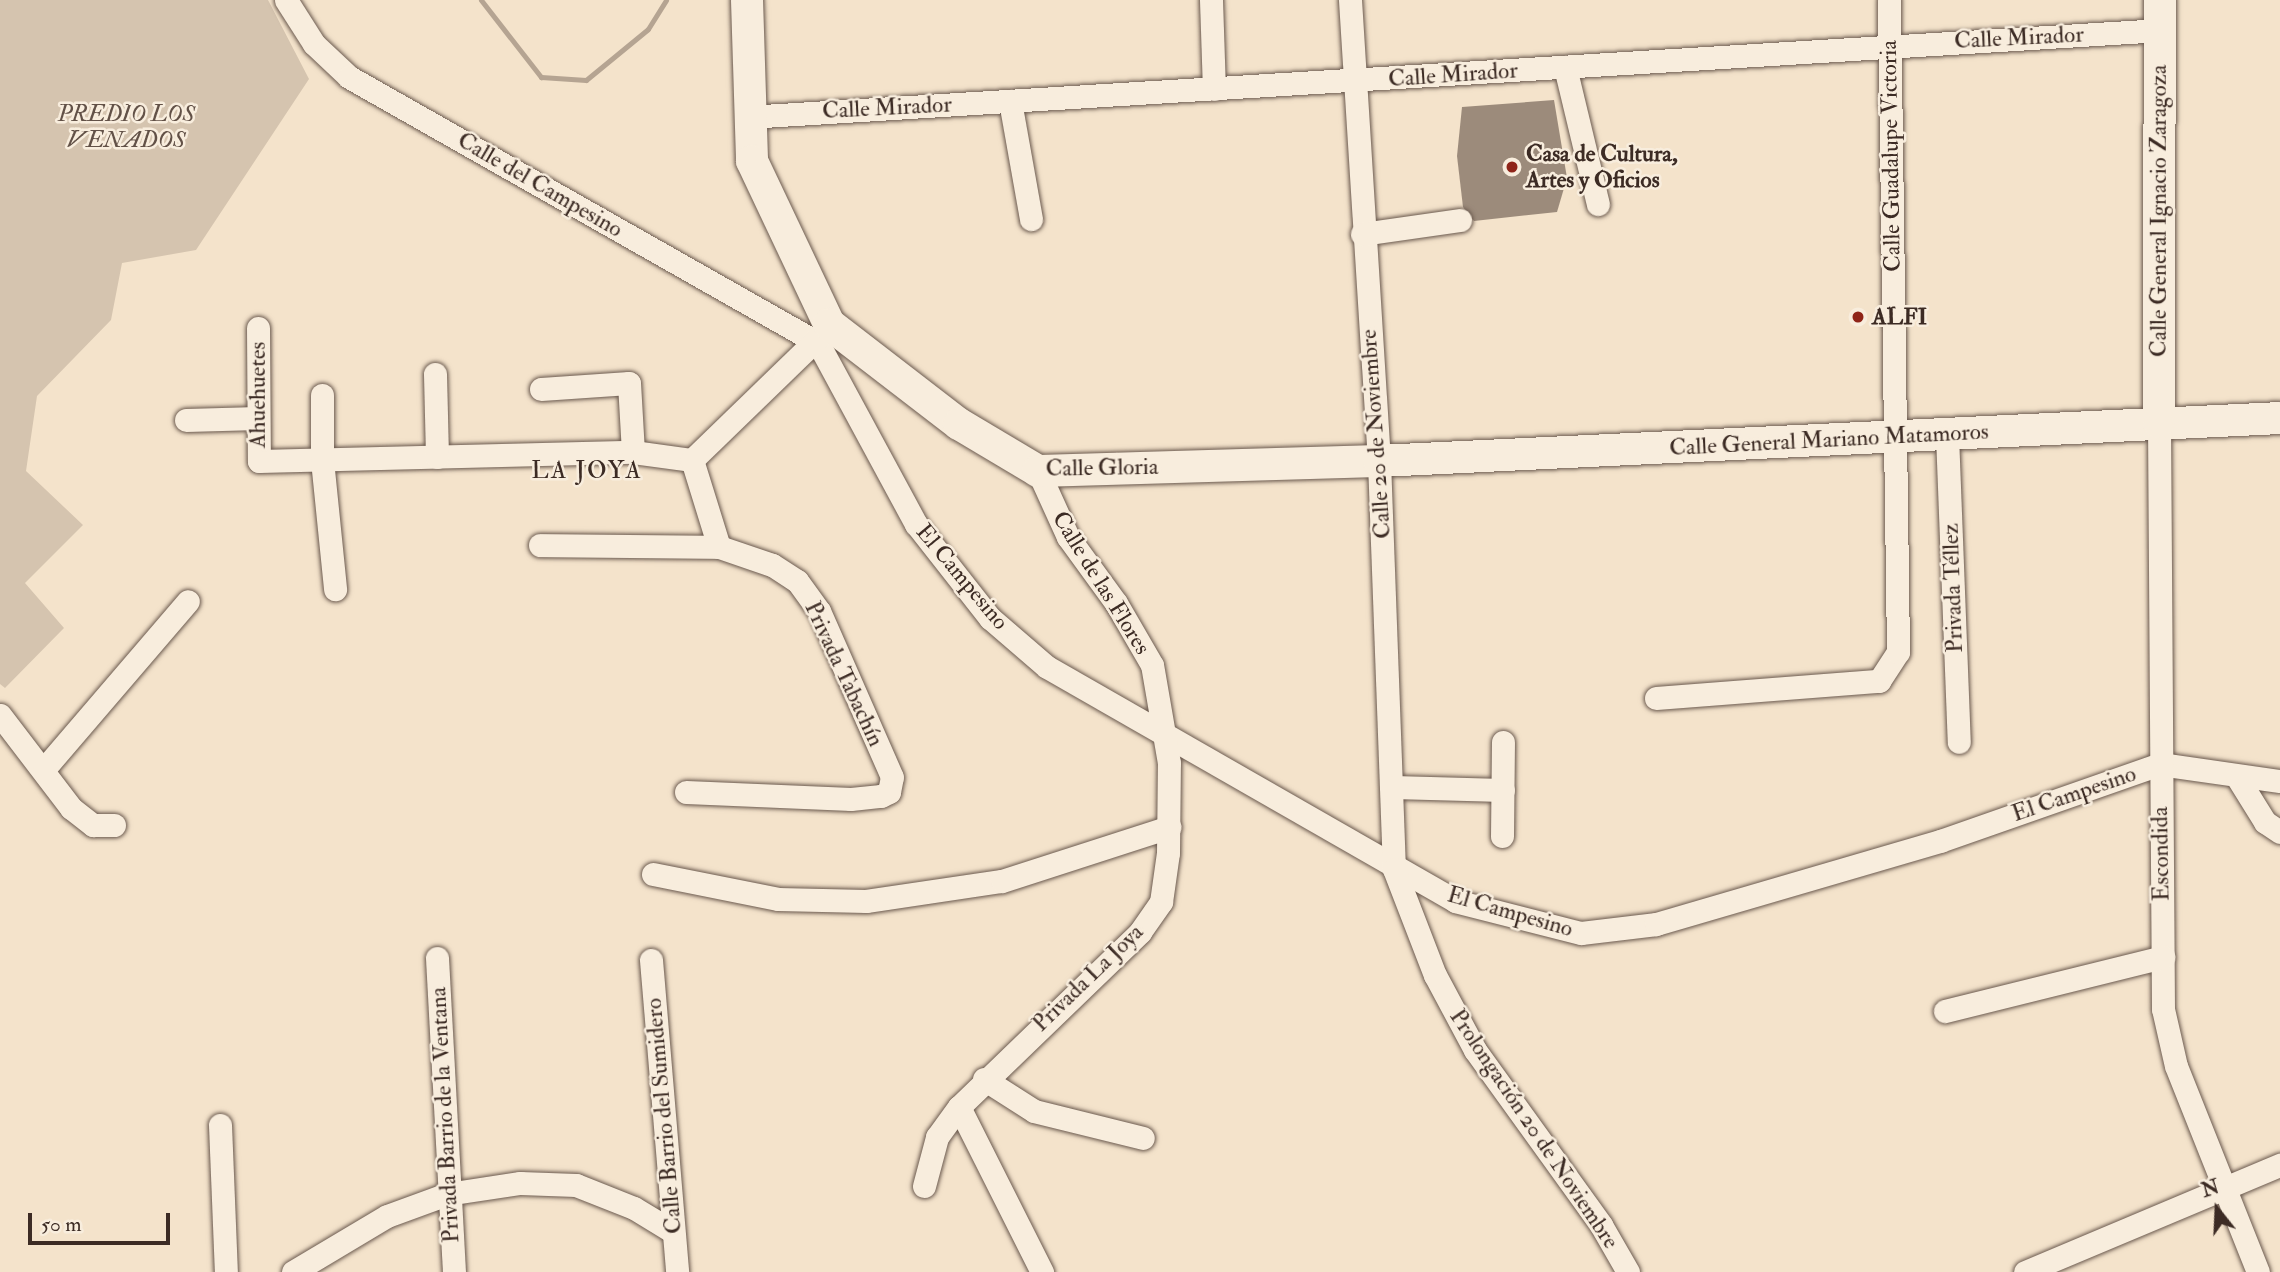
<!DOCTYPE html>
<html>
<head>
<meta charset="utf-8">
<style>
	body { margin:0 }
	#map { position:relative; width:2280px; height:1272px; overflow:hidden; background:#f4e3cb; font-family:"IM FELL Double Pica",serif }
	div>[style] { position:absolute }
	.green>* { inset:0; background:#d5c4af }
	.stream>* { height:5px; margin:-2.5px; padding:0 2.5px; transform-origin:2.5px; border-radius:2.5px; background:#b5a492 }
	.building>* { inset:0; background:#9c8b7b }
	.roads { filter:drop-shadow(0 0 2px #6a594e) drop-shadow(0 0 2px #6a594e) }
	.street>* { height:23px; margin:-11.5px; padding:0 11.5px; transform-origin:11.5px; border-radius:11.5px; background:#f8eddd }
	.secondary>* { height:32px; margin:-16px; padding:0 16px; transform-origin:16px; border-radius:16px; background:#f8eddd }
	.dots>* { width:19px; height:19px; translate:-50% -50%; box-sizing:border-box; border:4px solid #f8eddd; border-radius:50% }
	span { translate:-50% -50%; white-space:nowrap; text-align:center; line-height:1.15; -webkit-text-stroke:5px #f8eddd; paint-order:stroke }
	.street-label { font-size:23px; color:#3c2b24 }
	.park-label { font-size:23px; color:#625147; font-style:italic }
	.poi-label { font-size:23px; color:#3c2b24; font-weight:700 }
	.left { translate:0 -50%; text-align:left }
	.neighbourhood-label { font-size:24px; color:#3c2b24; letter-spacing:2px }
	.north { position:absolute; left:2182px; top:1174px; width:70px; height:70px; -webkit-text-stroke:5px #f8eddd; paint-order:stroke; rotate:342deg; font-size:19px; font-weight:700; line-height:28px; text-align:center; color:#3c2b24 }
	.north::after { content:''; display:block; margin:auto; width:24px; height:32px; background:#3c2b24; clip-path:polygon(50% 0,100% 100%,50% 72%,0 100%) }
	.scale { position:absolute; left:28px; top:1213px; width:142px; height:32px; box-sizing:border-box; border:4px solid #3c2b24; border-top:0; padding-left:9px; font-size:21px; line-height:24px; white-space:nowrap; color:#3c2b24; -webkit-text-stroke:5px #f8eddd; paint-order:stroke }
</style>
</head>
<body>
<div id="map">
	<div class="green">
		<div style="clip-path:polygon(0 0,268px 0,309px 79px,196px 250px,122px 263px,111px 320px,37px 396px,26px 471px,83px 525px,25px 583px,64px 628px,5px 688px,0 684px)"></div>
	</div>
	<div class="stream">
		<div style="left:481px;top:0;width:98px;rotate:52.1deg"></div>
		<div style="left:541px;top:77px;width:45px;rotate:3.8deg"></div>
		<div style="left:586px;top:80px;width:80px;rotate:-39.4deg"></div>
		<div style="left:648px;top:29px;width:34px;rotate:-58deg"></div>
	</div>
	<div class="building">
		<div style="clip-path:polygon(1554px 100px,1567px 178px,1557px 212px,1474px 221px,1463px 207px,1457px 156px,1462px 107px)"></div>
	</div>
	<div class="roads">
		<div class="street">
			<div style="left:286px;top:0;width:52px;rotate:57.5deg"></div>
			<div style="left:314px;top:44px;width:48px;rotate:43.3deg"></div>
			<div style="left:349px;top:77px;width:539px;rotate:29.56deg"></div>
			<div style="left:818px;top:343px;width:206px;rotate:61.6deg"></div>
			<div style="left:916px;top:524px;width:120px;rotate:51.8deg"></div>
			<div style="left:990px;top:618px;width:75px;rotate:40.7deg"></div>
			<div style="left:1047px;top:667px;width:470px;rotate:29.8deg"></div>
			<div style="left:1455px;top:901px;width:130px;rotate:14.3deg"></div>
			<div style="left:1581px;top:933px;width:76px;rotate:-6.8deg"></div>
			<div style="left:1656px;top:924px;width:296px;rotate:-16.3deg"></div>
			<div style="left:1940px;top:841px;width:233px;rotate:-19.3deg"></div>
			<div style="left:2160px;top:764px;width:121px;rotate:8.1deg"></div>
			<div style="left:1211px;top:0;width:89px;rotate:88.1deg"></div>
			<div style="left:1350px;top:0;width:462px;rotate:86.4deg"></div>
			<div style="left:1379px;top:461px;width:408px;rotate:87.9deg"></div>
			<div style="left:1394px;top:869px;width:114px;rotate:68.9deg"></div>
			<div style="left:1435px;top:975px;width:85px;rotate:61.9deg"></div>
			<div style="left:1475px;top:1050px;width:216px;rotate:54.2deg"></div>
			<div style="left:1601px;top:1225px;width:54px;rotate:60.1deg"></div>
			<div style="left:1565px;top:67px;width:141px;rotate:76.5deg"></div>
			<div style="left:1010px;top:101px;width:120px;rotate:79.9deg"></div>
			<div style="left:747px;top:117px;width:1416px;rotate:-3.52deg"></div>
			<div style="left:1362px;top:234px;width:99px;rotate:-8.1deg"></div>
			<div style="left:258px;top:328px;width:133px;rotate:89.6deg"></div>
			<div style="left:259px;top:461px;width:374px;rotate:-1.4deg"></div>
			<div style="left:633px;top:452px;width:60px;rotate:7.7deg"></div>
			<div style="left:435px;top:374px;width:83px;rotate:88.6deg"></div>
			<div style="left:541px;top:389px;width:88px;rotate:-3.9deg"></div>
			<div style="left:629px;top:383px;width:69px;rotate:86.7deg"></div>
			<div style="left:322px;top:395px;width:65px;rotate:90deg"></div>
			<div style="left:322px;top:460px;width:130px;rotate:84.2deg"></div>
			<div style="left:186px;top:420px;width:72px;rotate:-1.6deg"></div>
			<div style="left:2159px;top:422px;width:587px;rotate:89.61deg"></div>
			<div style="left:2163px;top:1009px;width:58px;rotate:77.2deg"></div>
			<div style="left:2176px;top:1066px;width:222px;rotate:68.3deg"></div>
			<div style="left:1947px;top:435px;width:307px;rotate:87.8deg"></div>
			<div style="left:692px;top:460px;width:185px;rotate:-44.1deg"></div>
			<div style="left:540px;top:545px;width:179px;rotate:0.6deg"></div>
			<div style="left:1656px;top:698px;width:224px;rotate:-4.4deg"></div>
			<div style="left:1879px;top:681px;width:35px;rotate:-57deg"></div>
			<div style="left:1898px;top:652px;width:652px;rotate:-90.79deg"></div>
			<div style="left:0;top:715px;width:117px;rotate:52.6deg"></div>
			<div style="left:71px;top:808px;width:28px;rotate:38deg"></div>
			<div style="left:93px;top:825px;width:21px"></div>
			<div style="left:44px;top:769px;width:221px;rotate:-49.4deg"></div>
			<div style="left:2237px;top:777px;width:53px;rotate:58.1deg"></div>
			<div style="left:2265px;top:822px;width:18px;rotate:34deg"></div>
			<div style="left:1393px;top:787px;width:110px;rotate:1.6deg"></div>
			<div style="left:686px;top:792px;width:165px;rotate:2.4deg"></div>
			<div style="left:851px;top:799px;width:30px;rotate:-6deg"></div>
			<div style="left:881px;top:796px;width:9px;rotate:-27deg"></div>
			<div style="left:889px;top:792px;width:15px;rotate:-79deg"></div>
			<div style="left:892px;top:777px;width:181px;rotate:-113.7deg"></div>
			<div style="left:819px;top:611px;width:37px;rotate:-126deg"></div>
			<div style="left:797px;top:581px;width:30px;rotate:-147deg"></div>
			<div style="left:772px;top:565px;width:56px;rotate:-161.2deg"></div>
			<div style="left:719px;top:547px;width:91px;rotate:-107.2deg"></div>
			<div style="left:1502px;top:836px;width:94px;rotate:-89.4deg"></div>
			<div style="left:653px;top:874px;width:127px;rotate:11.3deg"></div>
			<div style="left:778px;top:899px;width:88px;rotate:1.3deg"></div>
			<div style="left:866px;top:901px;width:137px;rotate:-8.4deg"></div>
			<div style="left:1002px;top:881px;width:176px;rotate:-17.9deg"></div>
			<div style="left:437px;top:958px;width:314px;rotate:86.9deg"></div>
			<div style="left:651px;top:960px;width:313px;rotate:85.2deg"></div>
			<div style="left:1945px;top:1011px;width:225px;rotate:-13.9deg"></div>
			<div style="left:984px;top:1079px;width:59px;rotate:32.6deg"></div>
			<div style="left:1034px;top:1111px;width:112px;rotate:13.9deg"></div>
			<div style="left:959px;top:1107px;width:185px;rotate:63.3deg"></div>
			<div style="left:220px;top:1125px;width:147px;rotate:87.7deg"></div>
			<div style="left:924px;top:1186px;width:51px;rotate:-75.1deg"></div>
			<div style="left:937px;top:1137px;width:37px;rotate:-54deg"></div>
			<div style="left:959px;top:1107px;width:252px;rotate:-44deg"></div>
			<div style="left:1140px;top:932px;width:37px;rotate:-55deg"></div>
			<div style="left:1161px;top:902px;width:49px;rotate:-81.9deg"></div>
			<div style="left:1168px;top:853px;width:90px;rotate:-89.4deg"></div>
			<div style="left:1169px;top:763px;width:99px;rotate:-99.8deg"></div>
			<div style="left:1152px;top:665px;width:72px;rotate:-120.1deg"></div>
			<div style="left:1116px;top:603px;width:82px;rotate:-126deg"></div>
			<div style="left:1068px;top:537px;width:72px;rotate:-114.4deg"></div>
			<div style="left:293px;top:1272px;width:109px;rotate:-30.8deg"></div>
			<div style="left:387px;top:1216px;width:64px;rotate:-20.1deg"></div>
			<div style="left:447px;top:1194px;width:74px;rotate:-8.6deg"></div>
			<div style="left:520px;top:1183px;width:56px;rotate:2deg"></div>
			<div style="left:576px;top:1185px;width:62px;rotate:21.6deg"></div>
			<div style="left:634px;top:1208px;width:44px;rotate:31.2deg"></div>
			<div style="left:2025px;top:1272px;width:277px;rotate:-22.8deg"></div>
		</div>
		<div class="secondary">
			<div style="left:747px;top:0;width:161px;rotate:88.2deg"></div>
			<div style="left:752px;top:161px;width:180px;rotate:64.7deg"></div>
			<div style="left:829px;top:324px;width:164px;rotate:37.6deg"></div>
			<div style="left:959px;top:424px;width:92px;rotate:30.7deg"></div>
			<div style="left:1038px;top:471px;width:341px;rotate:-1.7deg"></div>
			<div style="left:1379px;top:461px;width:902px;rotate:-2.73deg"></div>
			<div style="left:2159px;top:422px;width:422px;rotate:-89.9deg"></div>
		</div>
	</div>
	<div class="dots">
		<div style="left:1512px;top:167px;background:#8f2418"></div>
		<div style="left:1858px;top:317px;background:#8f2418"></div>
	</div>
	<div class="street-label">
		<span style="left:2019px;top:38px;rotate:-3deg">Calle Mirador</span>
		<span style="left:1453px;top:75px;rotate:-4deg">Calle Mirador</span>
		<span style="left:887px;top:108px;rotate:-3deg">Calle Mirador</span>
		<span style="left:1891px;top:156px;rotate:-91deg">Calle Guadalupe Victoria</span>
		<span style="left:540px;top:185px;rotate:30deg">Calle del Campesino</span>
		<span style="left:2159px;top:211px;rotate:-90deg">Calle General Ignacio Zaragoza</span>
		<span style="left:258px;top:395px;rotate:-90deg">Ahuehuetes</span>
		<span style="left:1376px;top:434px;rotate:-94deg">Calle 20 de Noviembre</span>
		<span style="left:1829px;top:440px;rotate:-3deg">Calle General Mariano Matamoros</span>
		<span style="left:1102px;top:468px;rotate:-1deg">Calle Gloria</span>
		<span style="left:962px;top:577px;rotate:50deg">El Campesino</span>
		<span style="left:1101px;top:583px;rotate:58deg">Calle de las Flores</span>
		<span style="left:1953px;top:588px;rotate:-92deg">Privada Téllez</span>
		<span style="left:844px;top:674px;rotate:65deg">Privada Tabachín</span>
		<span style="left:2074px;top:794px;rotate:-19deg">El Campesino</span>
		<span style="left:2161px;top:854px;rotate:-91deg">Escondida</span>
		<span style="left:1510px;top:912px;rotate:16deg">El Campesino</span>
		<span style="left:1088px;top:978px;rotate:-44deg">Privada La Joya</span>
		<span style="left:445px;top:1115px;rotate:-93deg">Privada Barrio de la Ventana</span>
		<span style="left:664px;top:1116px;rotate:-95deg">Calle Barrio del Sumidero</span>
		<span style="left:1534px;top:1129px;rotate:56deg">Prolongación 20 de Noviembre</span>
	</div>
	<div class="park-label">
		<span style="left:126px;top:127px">PREDIO LOS<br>VENADOS</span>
	</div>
	<div class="poi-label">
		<span class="left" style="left:1526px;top:167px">Casa de Cultura,<br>Artes y Oficios</span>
		<span class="left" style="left:1872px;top:317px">ALFI</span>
	</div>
	<div class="neighbourhood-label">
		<span style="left:587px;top:471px">LA JOYA</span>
	</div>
	<div class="north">N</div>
	<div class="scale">50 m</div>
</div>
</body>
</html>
